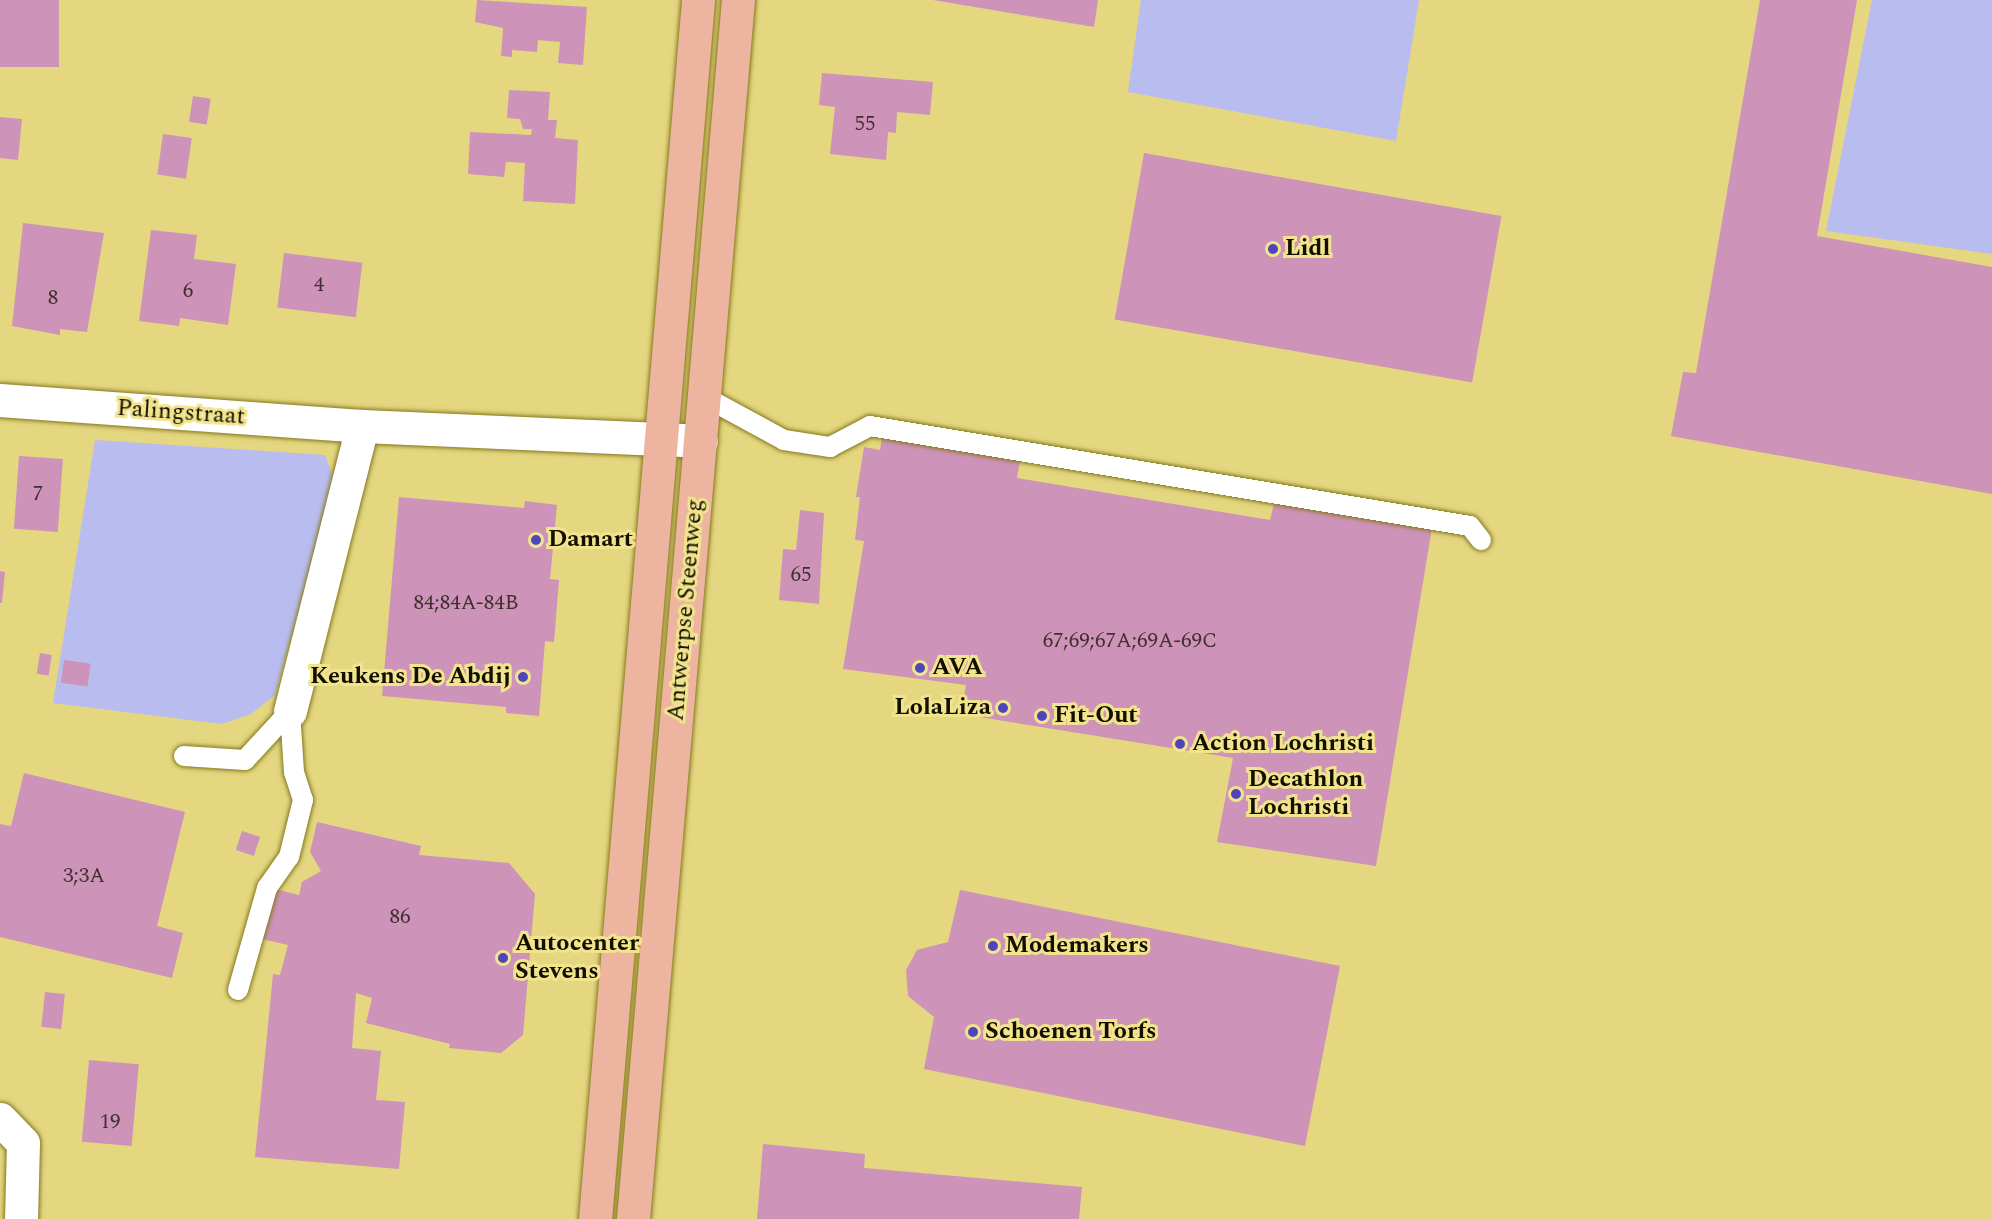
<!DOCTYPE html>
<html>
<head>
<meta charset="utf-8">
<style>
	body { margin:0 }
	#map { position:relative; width:1992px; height:1219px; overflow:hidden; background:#e4d780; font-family:Spectral,serif }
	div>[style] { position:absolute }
	.green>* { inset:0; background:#b8bcef }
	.building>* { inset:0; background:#ce93b9; transform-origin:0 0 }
	.roads { filter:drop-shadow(0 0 2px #86791d) drop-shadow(0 0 2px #86791d) }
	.lane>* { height:20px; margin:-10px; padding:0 10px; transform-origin:10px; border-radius:10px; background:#fff }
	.street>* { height:33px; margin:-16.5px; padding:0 16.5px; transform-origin:16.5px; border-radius:16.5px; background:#fff }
	.primary>* { height:33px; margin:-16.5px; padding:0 16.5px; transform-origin:16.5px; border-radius:16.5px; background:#edb5a0 }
	.dots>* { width:16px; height:16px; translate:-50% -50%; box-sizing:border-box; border:3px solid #f1e48d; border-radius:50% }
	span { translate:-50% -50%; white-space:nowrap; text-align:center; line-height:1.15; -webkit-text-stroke:6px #f1e48d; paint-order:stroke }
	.number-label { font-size:21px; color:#412f2e }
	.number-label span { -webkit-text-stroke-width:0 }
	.poi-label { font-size:24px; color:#120e00; font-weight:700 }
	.left { translate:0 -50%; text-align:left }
	.right { translate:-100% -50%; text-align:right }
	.street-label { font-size:24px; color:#120e00 }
</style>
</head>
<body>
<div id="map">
	<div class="green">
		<div style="clip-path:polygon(1141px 0,1419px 0,1396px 141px,1128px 92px)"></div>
		<div style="clip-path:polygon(1872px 0,1992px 0,1992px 254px,1826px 231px)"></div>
		<div style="clip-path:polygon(95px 440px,325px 455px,334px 480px,275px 695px,251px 714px,222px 724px,53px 703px)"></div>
	</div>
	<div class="building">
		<div style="left:0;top:0;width:59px;height:67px"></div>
		<div style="clip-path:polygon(477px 0,587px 7px,583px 65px,558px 63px,560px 42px,538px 40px,537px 52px,512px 50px,512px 57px,501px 56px,503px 28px,475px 22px)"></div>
		<div style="clip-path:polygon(933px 0,1098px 0,1094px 27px)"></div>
		<div style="clip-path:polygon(1760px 0,1857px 0,1817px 236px,1992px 267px,1992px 494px,1671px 436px,1683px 372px,1696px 373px)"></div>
		<div style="clip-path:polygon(822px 73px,933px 82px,930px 115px,897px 112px,896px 133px,888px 132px,886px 160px,830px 154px,835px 107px,819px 105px)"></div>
		<div style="clip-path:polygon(509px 90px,550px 92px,548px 120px,557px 120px,555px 138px,578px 140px,575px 204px,523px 201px,525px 163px,506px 162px,504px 177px,468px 174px,470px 132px,531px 135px,532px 129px,523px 129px,520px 119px,507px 118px)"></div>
		<div style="left:193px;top:96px;width:18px;height:26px;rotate:9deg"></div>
		<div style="clip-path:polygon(0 117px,22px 119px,18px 160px,0 158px)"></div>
		<div style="left:163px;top:134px;width:29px;height:41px;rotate:8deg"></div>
		<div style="left:1144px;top:153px;width:363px;height:169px;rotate:10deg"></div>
		<div style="clip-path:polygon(23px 223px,104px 233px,87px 332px,60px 329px,60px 335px,12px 326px)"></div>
		<div style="clip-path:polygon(151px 230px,197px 235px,194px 259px,236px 264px,228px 325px,180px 318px,179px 326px,139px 321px)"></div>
		<div style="left:284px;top:253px;width:79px;height:55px;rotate:7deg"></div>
		<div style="clip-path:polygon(882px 437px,1020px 460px,1017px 478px,1270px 520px,1274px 503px,1432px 528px,1376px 866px,1217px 842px,1233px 758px,961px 714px,966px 685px,843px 669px,864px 541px,855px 540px,860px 497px,856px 497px,864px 447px,880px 450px)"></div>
		<div style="left:19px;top:456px;width:44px;height:73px;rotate:4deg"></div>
		<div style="clip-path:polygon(399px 497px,524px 508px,525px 501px,557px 505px,550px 579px,559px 580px,554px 642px,545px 641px,539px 716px,506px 713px,506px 707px,382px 696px)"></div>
		<div style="clip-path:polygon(800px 510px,824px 513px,819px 604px,779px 600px,783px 549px,796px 550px)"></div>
		<div style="clip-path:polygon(0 571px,5px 572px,2px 603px,0 603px)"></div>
		<div style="left:40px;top:653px;width:12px;height:21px;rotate:9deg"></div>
		<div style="left:64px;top:660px;width:27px;height:23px;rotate:8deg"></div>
		<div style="clip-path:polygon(24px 773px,185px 812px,157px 926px,183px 933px,172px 978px,0 937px,0 824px,11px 826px)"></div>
		<div style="clip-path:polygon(317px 822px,421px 846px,419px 855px,509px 863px,535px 894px,523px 1035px,501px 1053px,449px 1048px,450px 1044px,366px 1023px,372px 998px,356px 993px,352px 1048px,381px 1051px,376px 1100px,405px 1102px,399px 1169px,255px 1157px,273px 974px,280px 975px,288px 945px,262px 939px,275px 889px,299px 895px,302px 882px,321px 871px,310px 852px)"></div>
		<div style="left:242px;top:831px;width:19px;height:20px;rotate:18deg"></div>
		<div style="clip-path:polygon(960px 890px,1340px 966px,1305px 1146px,924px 1069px,934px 1017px,908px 996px,906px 970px,917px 950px,948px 942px)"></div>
		<div style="left:45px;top:992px;width:20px;height:35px;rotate:6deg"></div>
		<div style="left:89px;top:1060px;width:50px;height:82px;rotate:5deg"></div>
		<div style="clip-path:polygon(763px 1144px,865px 1154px,864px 1168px,1082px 1187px,1079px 1219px,757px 1219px)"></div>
	</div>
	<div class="roads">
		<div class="lane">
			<div style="left:705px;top:397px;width:90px;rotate:28.6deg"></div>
			<div style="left:784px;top:440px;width:47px;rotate:8.7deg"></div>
			<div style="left:830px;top:447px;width:45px;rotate:-27.7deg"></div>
			<div style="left:870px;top:426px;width:608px;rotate:9.46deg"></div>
			<div style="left:1470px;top:526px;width:18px;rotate:52deg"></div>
			<div style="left:184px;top:756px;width:61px;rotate:3.8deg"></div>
			<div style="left:245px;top:760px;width:67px;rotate:-47.4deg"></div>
			<div style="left:238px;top:990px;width:106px;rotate:-74.1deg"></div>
			<div style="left:267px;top:888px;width:38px;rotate:-55deg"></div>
			<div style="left:289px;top:857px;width:59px;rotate:-76.2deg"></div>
			<div style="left:303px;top:800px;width:29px;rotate:-108deg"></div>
			<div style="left:294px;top:772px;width:61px;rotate:-93.8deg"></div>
		</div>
		<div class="street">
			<div style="left:0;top:400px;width:363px;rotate:4.1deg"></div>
			<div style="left:362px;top:426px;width:339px;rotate:2.5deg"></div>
			<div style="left:290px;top:711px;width:294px;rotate:-75.8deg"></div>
			<div style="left:0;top:1119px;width:33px;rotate:46deg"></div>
			<div style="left:23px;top:1143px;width:76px;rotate:91.5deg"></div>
		</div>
		<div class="primary">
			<div style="left:595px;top:1219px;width:1223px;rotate:-85.17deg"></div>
			<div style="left:633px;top:1219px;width:1224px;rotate:-85.08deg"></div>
		</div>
	</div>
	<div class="dots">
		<div style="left:1273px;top:249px;background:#4f44bc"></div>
		<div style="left:536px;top:540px;background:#4f44bc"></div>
		<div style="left:920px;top:668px;background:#4f44bc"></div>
		<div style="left:523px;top:677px;background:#4f44bc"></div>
		<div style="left:1003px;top:708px;background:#4f44bc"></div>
		<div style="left:1042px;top:716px;background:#4f44bc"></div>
		<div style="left:1180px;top:744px;background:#4f44bc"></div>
		<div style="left:1236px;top:794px;background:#4f44bc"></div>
		<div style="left:993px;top:946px;background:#4f44bc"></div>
		<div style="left:503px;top:958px;background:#4f44bc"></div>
		<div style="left:973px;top:1032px;background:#4f44bc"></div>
	</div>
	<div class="number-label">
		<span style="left:865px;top:124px">55</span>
		<span style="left:319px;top:285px">4</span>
		<span style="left:188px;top:291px">6</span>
		<span style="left:53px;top:298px">8</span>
		<span style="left:38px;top:494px">7</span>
		<span style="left:801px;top:575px">65</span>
		<span style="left:466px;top:603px">84;84A-84B</span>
		<span style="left:1130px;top:641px">67;69;67A;69A-69C</span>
		<span style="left:84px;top:876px">3;3A</span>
		<span style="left:400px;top:917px">86</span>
		<span style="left:110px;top:1122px">19</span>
	</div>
	<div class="poi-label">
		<span class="left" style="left:1285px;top:249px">Lidl</span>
		<span class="left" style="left:548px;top:540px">Damart</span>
		<span class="left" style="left:932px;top:668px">AVA</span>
		<span class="right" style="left:511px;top:677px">Keukens De Abdij</span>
		<span class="right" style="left:991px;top:708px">LolaLiza</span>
		<span class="left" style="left:1054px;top:716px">Fit-Out</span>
		<span class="left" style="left:1192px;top:744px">Action Lochristi</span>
		<span class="left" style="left:1248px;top:794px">Decathlon<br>Lochristi</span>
		<span class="left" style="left:515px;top:958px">Autocenter<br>Stevens</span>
		<span class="left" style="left:1005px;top:946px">Modemakers</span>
		<span class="left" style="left:985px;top:1032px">Schoenen Torfs</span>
	</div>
	<div class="street-label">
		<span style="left:181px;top:413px;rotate:4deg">Palingstraat</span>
		<span style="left:686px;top:610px;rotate:-85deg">Antwerpse Steenweg</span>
	</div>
</div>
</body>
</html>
